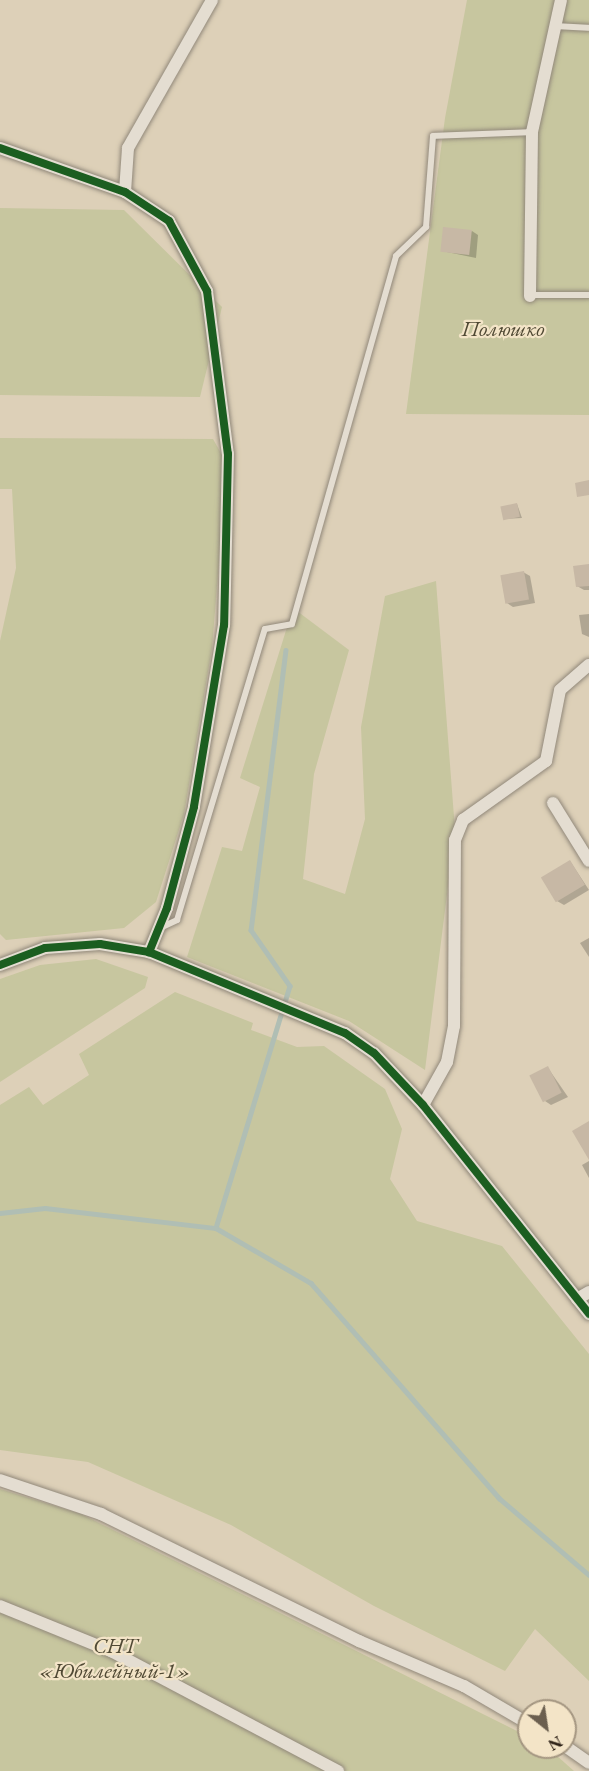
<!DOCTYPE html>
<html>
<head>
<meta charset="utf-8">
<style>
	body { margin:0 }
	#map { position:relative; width:589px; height:1771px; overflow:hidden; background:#ddd0b8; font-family:"EB Garamond",serif }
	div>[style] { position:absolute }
	.green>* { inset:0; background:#c7c69f }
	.shadow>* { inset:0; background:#0003 }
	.stream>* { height:4.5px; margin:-2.25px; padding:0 2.25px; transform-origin:2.25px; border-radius:2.25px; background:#b0beb4 }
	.building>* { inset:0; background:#c7b8a5; transform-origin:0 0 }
	.roads { filter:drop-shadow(0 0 2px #91887a) drop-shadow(0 0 2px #91887a) }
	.service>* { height:6px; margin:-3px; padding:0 3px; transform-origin:3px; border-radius:3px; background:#e4ddd1 }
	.minor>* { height:12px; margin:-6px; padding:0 6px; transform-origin:6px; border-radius:6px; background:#e4ddd1 }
	.cycleway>* { height:8px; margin:-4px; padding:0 4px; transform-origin:4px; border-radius:4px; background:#1b5e20 }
	span { translate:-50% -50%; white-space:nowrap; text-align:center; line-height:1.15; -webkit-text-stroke:4.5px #f3e4c7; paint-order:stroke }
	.park-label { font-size:22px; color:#504934; font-style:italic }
	.north { position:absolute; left:517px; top:1699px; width:60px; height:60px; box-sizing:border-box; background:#f3e4c7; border:2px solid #a49681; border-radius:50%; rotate:150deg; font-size:16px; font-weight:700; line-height:24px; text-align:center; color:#2e2217 }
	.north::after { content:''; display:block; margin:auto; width:21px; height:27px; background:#6b5f4f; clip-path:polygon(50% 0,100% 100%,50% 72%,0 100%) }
</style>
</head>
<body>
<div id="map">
	<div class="green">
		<div style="clip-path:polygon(467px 0,589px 0,589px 415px,406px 414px,445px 118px)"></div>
		<div style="clip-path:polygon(0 208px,124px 210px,222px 307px,200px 397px,0 395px)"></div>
		<div style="clip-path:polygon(0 438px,213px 439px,227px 464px,212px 648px,184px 814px,156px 902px,124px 928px,6px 940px,0 934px,0 641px,16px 568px,12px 489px,0 489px)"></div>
		<div style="clip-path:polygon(436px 581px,455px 830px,425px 1070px,349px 1021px,187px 957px,222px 847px,242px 851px,260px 787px,240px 778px,293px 608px,349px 650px,314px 774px,303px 879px,345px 894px,365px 819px,361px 727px,385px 596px)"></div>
		<div style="clip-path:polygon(96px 959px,148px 977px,145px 988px,0 1082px,0 979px,40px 965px)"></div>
		<div style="clip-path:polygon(175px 992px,253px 1023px,251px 1030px,297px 1047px,324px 1046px,385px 1089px,402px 1129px,390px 1179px,417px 1221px,502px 1246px,589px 1354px,589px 1681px,535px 1629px,505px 1671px,374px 1606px,231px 1525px,88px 1462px,0 1450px,0 1105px,29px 1087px,43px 1105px,89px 1075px,79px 1054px)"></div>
		<div style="clip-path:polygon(0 1489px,81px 1514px,529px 1737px,529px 1747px,547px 1747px,574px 1771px,0 1771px)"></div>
	</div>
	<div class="shadow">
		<div style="clip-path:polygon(472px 231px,478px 235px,476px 258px,442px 251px)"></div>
		<div style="clip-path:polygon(517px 504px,522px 518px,504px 519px)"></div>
		<div style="clip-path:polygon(589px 566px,589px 590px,584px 590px,577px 586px)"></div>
		<div style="clip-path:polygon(523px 572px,530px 576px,535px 603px,513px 607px,507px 603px)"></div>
		<div style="clip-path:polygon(589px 614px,589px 637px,582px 634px,579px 615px)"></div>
		<div style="clip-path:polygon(570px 861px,589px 890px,564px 905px,557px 901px)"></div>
		<div style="clip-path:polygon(589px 938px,589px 957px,580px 943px)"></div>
		<div style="clip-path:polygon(548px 1068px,568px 1097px,551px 1105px,545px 1101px)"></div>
		<div style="clip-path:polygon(589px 1161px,589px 1178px,582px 1165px)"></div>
	</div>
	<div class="stream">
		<div style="left:286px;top:650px;width:282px;rotate:97.1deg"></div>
		<div style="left:251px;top:930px;width:68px;rotate:55.1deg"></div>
		<div style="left:290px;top:986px;width:253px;rotate:107deg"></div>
		<div style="left:216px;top:1228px;width:110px;rotate:30.1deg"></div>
		<div style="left:311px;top:1283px;width:286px;rotate:48.8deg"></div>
		<div style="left:499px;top:1498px;width:118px;rotate:40.5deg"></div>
		<div style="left:0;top:1213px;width:45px;rotate:-6.3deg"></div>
		<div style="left:45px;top:1208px;width:172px;rotate:6.7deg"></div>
	</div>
	<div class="building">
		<div style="left:443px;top:227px;width:29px;height:25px;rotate:6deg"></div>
		<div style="clip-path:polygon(589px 480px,589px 495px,577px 497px,575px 483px)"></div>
		<div style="left:517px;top:503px;width:14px;height:17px;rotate:78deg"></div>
		<div style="clip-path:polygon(589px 564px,589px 586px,576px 587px,573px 566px)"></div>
		<div style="left:524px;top:571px;width:29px;height:24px;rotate:80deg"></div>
		<div style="left:570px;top:860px;width:29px;height:34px;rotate:59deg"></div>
		<div style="left:548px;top:1066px;width:30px;height:21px;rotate:63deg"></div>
		<div style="clip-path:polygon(589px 1121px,589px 1160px,572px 1131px)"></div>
	</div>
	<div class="roads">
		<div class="service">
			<div style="left:553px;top:26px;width:36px;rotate:3deg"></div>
			<div style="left:531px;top:295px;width:58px"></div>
			<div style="left:160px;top:928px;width:19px;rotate:-25deg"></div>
			<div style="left:177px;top:920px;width:304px;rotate:-73.2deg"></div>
			<div style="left:265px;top:629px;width:27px;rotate:-10deg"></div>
			<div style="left:292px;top:624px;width:382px;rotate:-74.2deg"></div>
			<div style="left:396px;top:256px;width:42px;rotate:-44deg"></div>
			<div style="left:426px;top:227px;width:91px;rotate:-85.6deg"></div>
			<div style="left:433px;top:136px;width:99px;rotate:-2.3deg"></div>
		</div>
		<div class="minor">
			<div style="left:0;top:148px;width:133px;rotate:19.4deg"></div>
			<div style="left:125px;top:192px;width:53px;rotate:33.4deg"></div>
			<div style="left:169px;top:221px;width:80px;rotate:61.5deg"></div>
			<div style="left:207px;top:291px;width:164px;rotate:82.7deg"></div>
			<div style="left:228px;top:454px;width:171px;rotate:91.3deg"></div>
			<div style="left:224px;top:625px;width:184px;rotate:99.4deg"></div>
			<div style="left:194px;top:807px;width:105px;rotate:105deg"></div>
			<div style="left:167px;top:908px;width:48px;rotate:112.2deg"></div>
			<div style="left:125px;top:192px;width:44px;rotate:-86.1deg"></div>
			<div style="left:128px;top:148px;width:170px;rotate:-60.4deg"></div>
			<div style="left:530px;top:296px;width:164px;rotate:-89.3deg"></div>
			<div style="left:532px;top:132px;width:135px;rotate:-77.6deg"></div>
			<div style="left:553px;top:803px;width:68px;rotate:58.2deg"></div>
			<div style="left:0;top:965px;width:48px;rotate:-20.7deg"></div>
			<div style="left:45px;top:948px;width:55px;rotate:-4.2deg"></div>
			<div style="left:100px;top:944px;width:50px;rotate:9.3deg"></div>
			<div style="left:149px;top:952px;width:212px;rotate:22.5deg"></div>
			<div style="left:345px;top:1033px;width:35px;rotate:35deg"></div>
			<div style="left:374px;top:1053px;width:71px;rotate:46.7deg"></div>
			<div style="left:423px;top:1105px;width:267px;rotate:51.5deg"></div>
			<div style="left:423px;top:1105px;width:49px;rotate:-60.8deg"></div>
			<div style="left:447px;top:1062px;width:37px;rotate:-79deg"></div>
			<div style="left:454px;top:1026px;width:186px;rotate:-89.7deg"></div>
			<div style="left:455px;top:840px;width:22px;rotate:-68deg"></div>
			<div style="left:463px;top:820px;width:102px;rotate:-35.4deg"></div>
			<div style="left:546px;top:761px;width:72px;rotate:-78.8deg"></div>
			<div style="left:560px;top:690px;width:38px;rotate:-41deg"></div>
			<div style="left:577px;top:1299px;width:14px;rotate:-30deg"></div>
			<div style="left:0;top:1480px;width:107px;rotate:18.6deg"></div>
			<div style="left:101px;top:1514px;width:288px;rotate:26.2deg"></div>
			<div style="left:359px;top:1641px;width:114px;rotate:23.2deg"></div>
			<div style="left:464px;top:1686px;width:75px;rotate:30.3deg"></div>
			<div style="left:0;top:1606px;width:120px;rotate:22.1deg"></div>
			<div style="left:111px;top:1651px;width:257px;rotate:27.9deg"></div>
			<div style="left:565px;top:1746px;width:29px;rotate:35deg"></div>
		</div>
	</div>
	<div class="cycleway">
		<div style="left:0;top:148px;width:133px;rotate:19.4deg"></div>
		<div style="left:125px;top:192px;width:53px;rotate:33.4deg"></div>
		<div style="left:169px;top:221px;width:80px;rotate:61.5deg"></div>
		<div style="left:207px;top:291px;width:164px;rotate:82.7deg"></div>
		<div style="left:228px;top:454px;width:171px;rotate:91.3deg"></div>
		<div style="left:224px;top:625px;width:184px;rotate:99.4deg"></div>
		<div style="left:194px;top:807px;width:105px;rotate:105deg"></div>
		<div style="left:167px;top:908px;width:48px;rotate:112.2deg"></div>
		<div style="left:0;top:965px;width:48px;rotate:-20.7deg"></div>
		<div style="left:45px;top:948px;width:55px;rotate:-4.2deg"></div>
		<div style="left:100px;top:944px;width:50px;rotate:9.3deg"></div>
		<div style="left:149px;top:952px;width:212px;rotate:22.5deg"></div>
		<div style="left:345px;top:1033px;width:35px;rotate:35deg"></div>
		<div style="left:374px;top:1053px;width:71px;rotate:46.7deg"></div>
		<div style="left:423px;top:1105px;width:267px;rotate:51.5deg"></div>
	</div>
	<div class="park-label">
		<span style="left:503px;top:329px">Полюшко</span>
		<span style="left:115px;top:1658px">СНТ<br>«Юбилейный-1»</span>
	</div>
	<div class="north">N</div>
</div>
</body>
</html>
